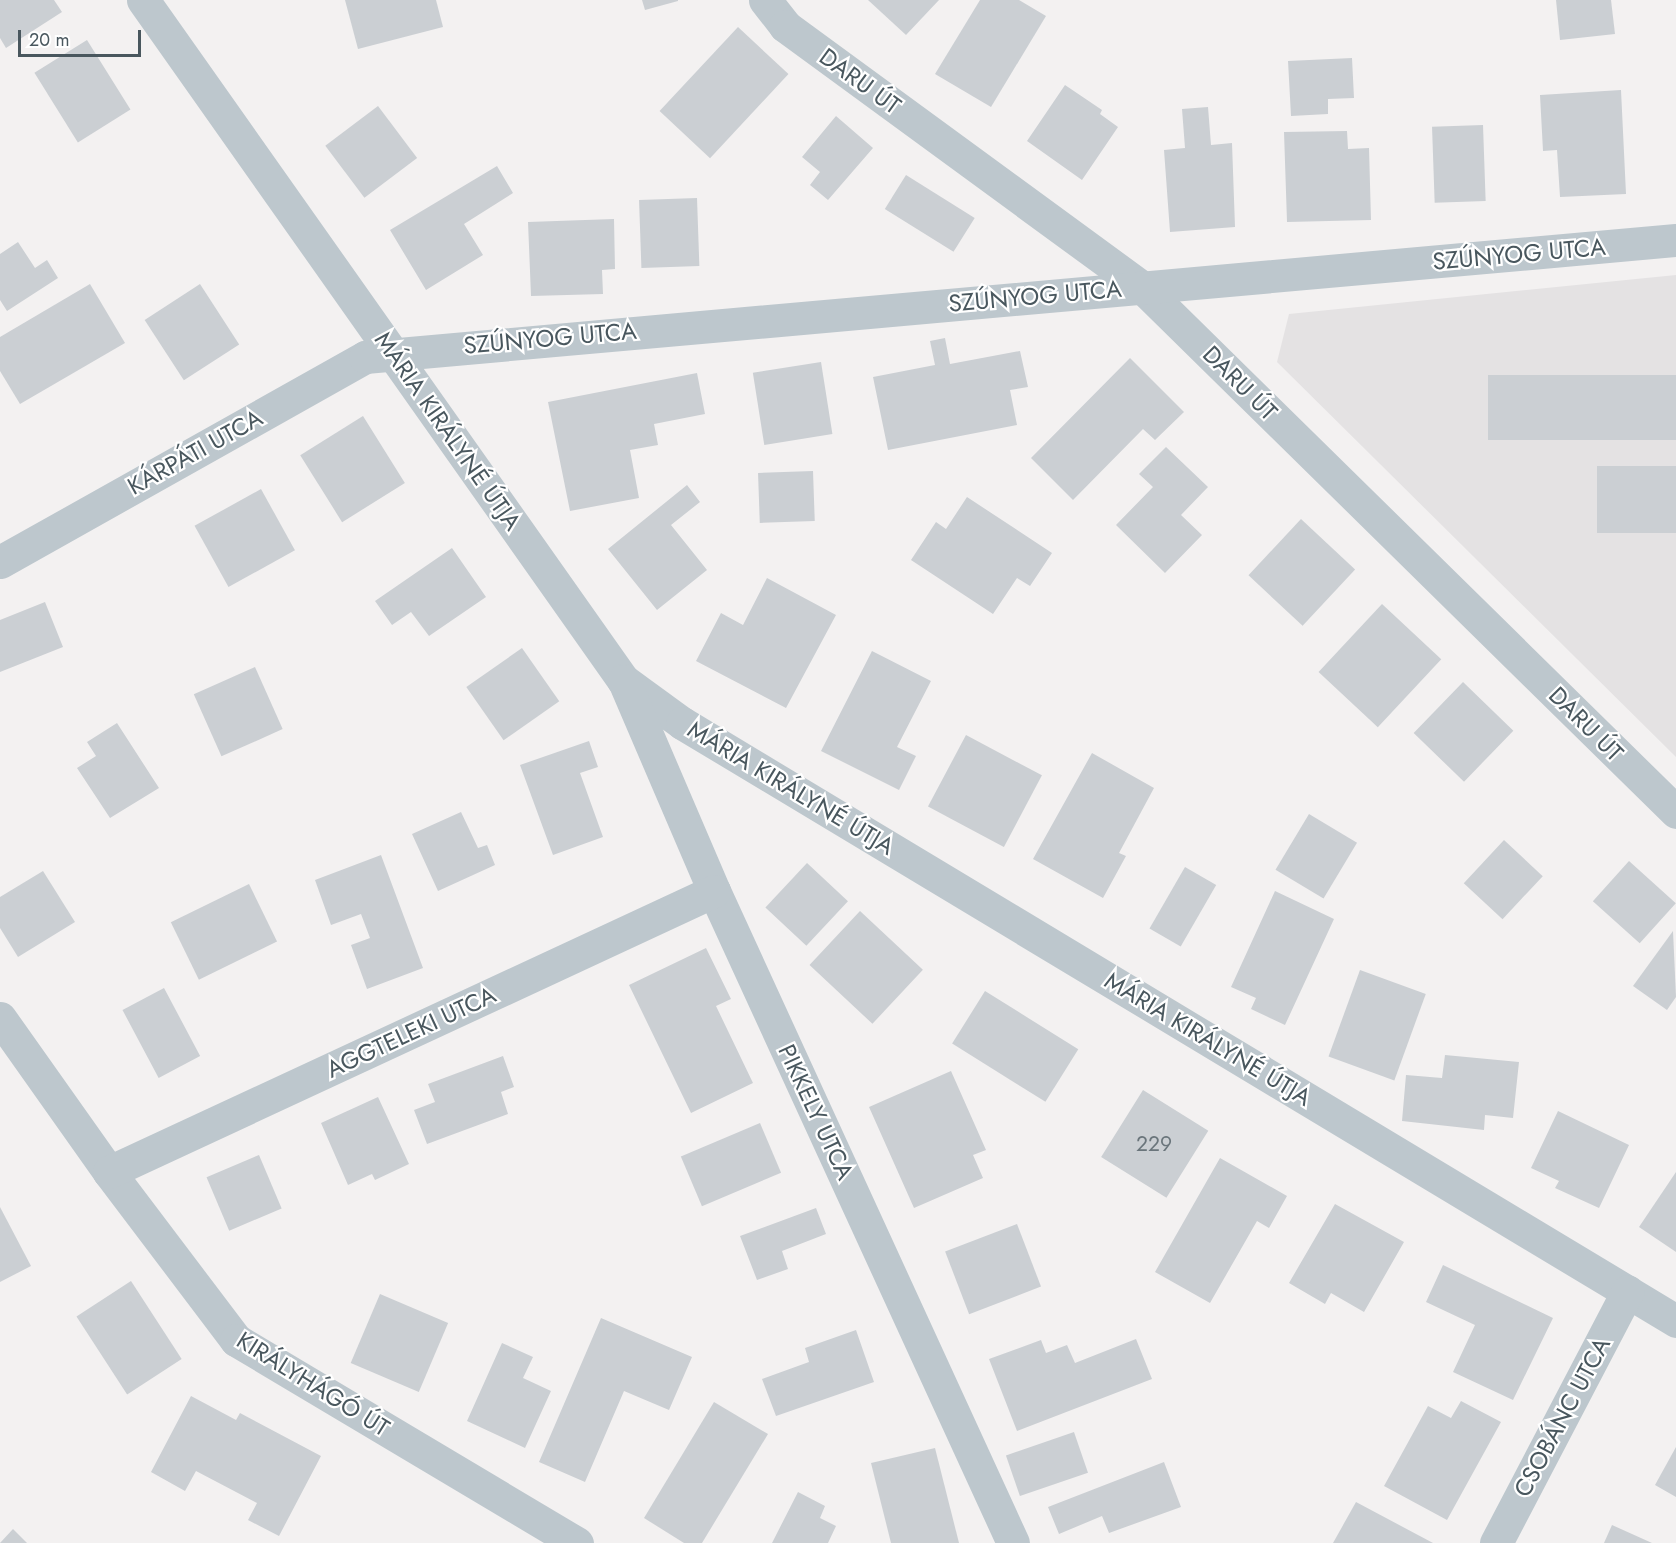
<!DOCTYPE html>
<html>
<head>
<meta charset="utf-8">
<style>
	body { margin:0 }
	#map { position:relative; width:1676px; height:1543px; overflow:hidden; background:#f3f1f1; font-family:Jost,sans-serif }
	div>[style] { position:absolute }
	.education>* { inset:0; background:#e4e2e3 }
	.building>* { inset:0; background:#cbcfd3; transform-origin:0 0 }
	.minor>* { height:33px; margin:-16.5px; padding:0 16.5px; transform-origin:16.5px; border-radius:16.5px; background:#bdc7cd }
	span { translate:-50% -50%; white-space:nowrap; text-align:center; line-height:1.15; -webkit-text-stroke:4.5px #fff; paint-order:stroke }
	.number-label { font-size:21px; color:#6a757b }
	.number-label span { -webkit-text-stroke-width:0 }
	.street-label { font-size:24px; color:#49575e }
	.scale { position:absolute; left:18px; top:30px; width:123px; height:27px; box-sizing:border-box; border:3px solid #49575e; border-top:0; padding-left:8px; font-size:18px; line-height:21px; white-space:nowrap; color:#49575e; -webkit-text-stroke:4px #fff; paint-order:stroke }
</style>
</head>
<body>
<div id="map">
	<div class="education">
		<div style="clip-path:polygon(1676px 275px,1676px 757px,1277px 362px,1289px 314px)"></div>
	</div>
	<div class="building">
		<div style="clip-path:polygon(0 0,54px 0,62px 12px,6px 48px,0 38px)"></div>
		<div style="clip-path:polygon(345px 0,436px 0,443px 27px,358px 49px)"></div>
		<div style="clip-path:polygon(642px 0,678px 0,678px 1px,645px 10px)"></div>
		<div style="clip-path:polygon(868px 0,939px 0,906px 35px)"></div>
		<div style="clip-path:polygon(980px 0,1019px 0,1046px 16px,991px 107px,935px 74px)"></div>
		<div style="clip-path:polygon(1556px 0,1611px 0,1615px 34px,1560px 40px)"></div>
		<div style="left:738px;top:27px;width:69px;height:115px;rotate:43deg"></div>
		<div style="left:87px;top:40px;width:82px;height:62px;rotate:58deg"></div>
		<div style="clip-path:polygon(1352px 58px,1354px 98px,1328px 99px,1328px 114px,1291px 116px,1288px 61px)"></div>
		<div style="clip-path:polygon(1065px 85px,1102px 110px,1100px 114px,1118px 127px,1082px 180px,1027px 141px)"></div>
		<div style="clip-path:polygon(1621px 90px,1626px 194px,1560px 197px,1557px 150px,1543px 151px,1540px 95px)"></div>
		<div style="left:378px;top:106px;width:65px;height:66px;rotate:53deg"></div>
		<div style="clip-path:polygon(1208px 107px,1211px 145px,1232px 143px,1235px 227px,1170px 232px,1164px 150px,1185px 148px,1182px 109px)"></div>
		<div style="clip-path:polygon(836px 116px,873px 148px,828px 200px,810px 185px,820px 172px,802px 157px)"></div>
		<div style="left:1483px;top:125px;width:76px;height:51px;rotate:88deg"></div>
		<div style="clip-path:polygon(1347px 131px,1348px 149px,1369px 148px,1371px 220px,1287px 222px,1284px 132px)"></div>
		<div style="clip-path:polygon(497px 166px,513px 193px,464px 224px,483px 255px,426px 290px,390px 230px)"></div>
		<div style="left:906px;top:175px;width:81px;height:40px;rotate:32deg"></div>
		<div style="left:697px;top:198px;width:68px;height:58px;rotate:88deg"></div>
		<div style="clip-path:polygon(614px 219px,615px 269px,602px 270px,603px 294px,531px 296px,528px 222px)"></div>
		<div style="clip-path:polygon(18px 242px,35px 268px,47px 260px,58px 278px,7px 311px,0 300px,0 254px)"></div>
		<div style="clip-path:polygon(90px 284px,125px 343px,20px 404px,0 371px,0 337px)"></div>
		<div style="left:200px;top:284px;width:72px;height:66px;rotate:57deg"></div>
		<div style="clip-path:polygon(945px 338px,950px 364px,1020px 351px,1028px 387px,1010px 390px,1017px 425px,888px 450px,873px 377px,935px 365px,930px 341px)"></div>
		<div style="clip-path:polygon(1130px 358px,1184px 412px,1155px 440px,1143px 429px,1073px 500px,1031px 458px)"></div>
		<div style="left:821px;top:362px;width:73px;height:69px;rotate:81deg"></div>
		<div style="clip-path:polygon(697px 373px,705px 414px,654px 424px,658px 445px,630px 450px,639px 498px,570px 511px,548px 402px)"></div>
		<div style="left:1676px;top:375px;width:65px;height:188px;rotate:90deg"></div>
		<div style="left:363px;top:416px;width:79px;height:74px;rotate:58deg"></div>
		<div style="clip-path:polygon(1166px 447px,1208px 487px,1181px 515px,1202px 535px,1165px 573px,1116px 525px,1153px 487px,1139px 474px)"></div>
		<div style="left:1676px;top:466px;width:67px;height:79px;rotate:90deg"></div>
		<div style="left:813px;top:471px;width:50px;height:55px;rotate:88deg"></div>
		<div style="clip-path:polygon(687px 485px,700px 502px,671px 525px,707px 570px,657px 610px,608px 549px)"></div>
		<div style="left:261px;top:489px;width:70px;height:76px;rotate:61deg"></div>
		<div style="clip-path:polygon(967px 497px,1052px 553px,1030px 586px,1017px 578px,993px 614px,911px 560px,936px 522px,946px 529px)"></div>
		<div style="left:1301px;top:519px;width:74px;height:77px;rotate:43deg"></div>
		<div style="clip-path:polygon(452px 548px,486px 597px,429px 636px,411px 612px,392px 625px,375px 601px)"></div>
		<div style="clip-path:polygon(767px 578px,836px 615px,786px 708px,696px 661px,721px 613px,743px 625px)"></div>
		<div style="clip-path:polygon(45px 602px,63px 647px,0 672px,0 620px)"></div>
		<div style="left:1382px;top:604px;width:81px;height:93px;rotate:43deg"></div>
		<div style="left:522px;top:648px;width:65px;height:68px;rotate:55deg"></div>
		<div style="clip-path:polygon(872px 651px,931px 681px,897px 747px,916px 756px,899px 790px,821px 751px)"></div>
		<div style="left:255px;top:667px;width:68px;height:67px;rotate:66deg"></div>
		<div style="left:1463px;top:682px;width:70px;height:71px;rotate:44deg"></div>
		<div style="clip-path:polygon(117px 723px,159px 788px,110px 818px,77px 768px,96px 756px,87px 742px)"></div>
		<div style="left:966px;top:735px;width:86px;height:81px;rotate:28deg"></div>
		<div style="clip-path:polygon(589px 741px,598px 767px,580px 773px,603px 837px,553px 855px,520px 765px)"></div>
		<div style="clip-path:polygon(1092px 753px,1154px 788px,1119px 853px,1126px 856px,1103px 898px,1033px 859px)"></div>
		<div style="clip-path:polygon(461px 812px,478px 848px,487px 845px,495px 865px,438px 891px,412px 834px)"></div>
		<div style="left:1309px;top:814px;width:56px;height:65px;rotate:31deg"></div>
		<div style="left:1504px;top:840px;width:53px;height:59px;rotate:43deg"></div>
		<div style="clip-path:polygon(381px 855px,423px 968px,367px 989px,351px 945px,370px 938px,361px 914px,331px 925px,315px 880px)"></div>
		<div style="left:1629px;top:861px;width:63px;height:54px;rotate:42deg"></div>
		<div style="left:807px;top:863px;width:56px;height:61px;rotate:43deg"></div>
		<div style="left:1185px;top:867px;width:36px;height:71px;rotate:30deg"></div>
		<div style="clip-path:polygon(43px 871px,75px 922px,18px 957px,0 928px,0 897px)"></div>
		<div style="left:249px;top:884px;width:64px;height:87px;rotate:64deg"></div>
		<div style="clip-path:polygon(1275px 891px,1334px 919px,1285px 1025px,1251px 1009px,1256px 998px,1231px 987px)"></div>
		<div style="left:860px;top:911px;width:86px;height:74px;rotate:43deg"></div>
		<div style="clip-path:polygon(1673px 931px,1676px 997px,1667px 1010px,1633px 986px)"></div>
		<div style="clip-path:polygon(706px 948px,731px 999px,716px 1006px,753px 1083px,691px 1113px,629px 985px)"></div>
		<div style="left:1360px;top:970px;width:70px;height:92px;rotate:20deg"></div>
		<div style="left:164px;top:988px;width:77px;height:47px;rotate:62deg"></div>
		<div style="left:985px;top:991px;width:110px;height:62px;rotate:32deg"></div>
		<div style="clip-path:polygon(1445px 1055px,1519px 1062px,1513px 1118px,1485px 1115px,1484px 1130px,1402px 1121px,1406px 1075px,1442px 1078px)"></div>
		<div style="clip-path:polygon(503px 1056px,514px 1087px,501px 1092px,508px 1114px,427px 1144px,414px 1110px,435px 1102px,428px 1084px)"></div>
		<div style="clip-path:polygon(951px 1071px,986px 1150px,973px 1155px,983px 1178px,914px 1208px,869px 1107px)"></div>
		<div style="left:1143px;top:1090px;width:77px;height:79px;rotate:32deg"></div>
		<div style="clip-path:polygon(378px 1097px,409px 1164px,375px 1180px,372px 1174px,348px 1185px,321px 1123px)"></div>
		<div style="clip-path:polygon(1558px 1111px,1629px 1145px,1599px 1208px,1555px 1188px,1559px 1181px,1531px 1168px)"></div>
		<div style="left:760px;top:1123px;width:54px;height:86px;rotate:67deg"></div>
		<div style="left:259px;top:1155px;width:58px;height:57px;rotate:67deg"></div>
		<div style="clip-path:polygon(1220px 1158px,1287px 1196px,1269px 1228px,1257px 1221px,1210px 1303px,1155px 1272px)"></div>
		<div style="clip-path:polygon(1676px 1172px,1676px 1252px,1639px 1227px)"></div>
		<div style="clip-path:polygon(1335px 1204px,1404px 1242px,1364px 1312px,1331px 1293px,1325px 1304px,1289px 1283px)"></div>
		<div style="clip-path:polygon(0 1207px,31px 1266px,0 1282px)"></div>
		<div style="clip-path:polygon(816px 1208px,826px 1234px,782px 1251px,788px 1269px,757px 1280px,740px 1236px)"></div>
		<div style="left:1017px;top:1224px;width:67px;height:77px;rotate:69deg"></div>
		<div style="clip-path:polygon(1443px 1265px,1553px 1318px,1513px 1400px,1453px 1372px,1475px 1325px,1426px 1302px)"></div>
		<div style="left:131px;top:1281px;width:93px;height:65px;rotate:57deg"></div>
		<div style="left:380px;top:1294px;width:74px;height:75px;rotate:23deg"></div>
		<div style="clip-path:polygon(601px 1318px,692px 1357px,669px 1410px,624px 1391px,585px 1482px,539px 1462px)"></div>
		<div style="clip-path:polygon(856px 1330px,874px 1382px,776px 1416px,762px 1379px,809px 1362px,805px 1348px)"></div>
		<div style="clip-path:polygon(1136px 1339px,1152px 1379px,1017px 1431px,989px 1359px,1041px 1340px,1046px 1353px,1067px 1345px,1075px 1363px)"></div>
		<div style="clip-path:polygon(502px 1343px,533px 1357px,523px 1378px,551px 1391px,525px 1448px,467px 1421px)"></div>
		<div style="clip-path:polygon(191px 1396px,236px 1420px,240px 1413px,321px 1456px,279px 1536px,248px 1520px,257px 1503px,196px 1471px,185px 1491px,151px 1472px)"></div>
		<div style="clip-path:polygon(1461px 1401px,1501px 1422px,1447px 1520px,1384px 1486px,1428px 1406px,1451px 1418px)"></div>
		<div style="clip-path:polygon(714px 1402px,768px 1434px,702px 1543px,684px 1543px,644px 1518px)"></div>
		<div style="left:1074px;top:1432px;width:43px;height:72px;rotate:71deg"></div>
		<div style="clip-path:polygon(1676px 1447px,1676px 1497px,1655px 1485px)"></div>
		<div style="clip-path:polygon(935px 1448px,959px 1543px,891px 1543px,871px 1463px)"></div>
		<div style="clip-path:polygon(1164px 1462px,1181px 1507px,1109px 1533px,1102px 1516px,1059px 1534px,1048px 1507px)"></div>
		<div style="clip-path:polygon(798px 1492px,825px 1506px,820px 1518px,836px 1526px,828px 1543px,772px 1543px)"></div>
		<div style="clip-path:polygon(1356px 1502px,1433px 1543px,1333px 1543px)"></div>
		<div style="clip-path:polygon(1612px 1525px,1652px 1543px,1604px 1543px)"></div>
		<div style="clip-path:polygon(13px 1529px,27px 1543px,0 1543px)"></div>
	</div>
	<div class="minor">
		<div style="left:143px;top:0;width:832px;rotate:54.78deg"></div>
		<div style="left:623px;top:680px;width:73px;rotate:36.1deg"></div>
		<div style="left:682px;top:723px;width:1160px;rotate:31.03deg"></div>
		<div style="left:765px;top:0;width:33px;rotate:52deg"></div>
		<div style="left:785px;top:26px;width:442px;rotate:36.2deg"></div>
		<div style="left:1142px;top:287px;width:749px;rotate:44.51deg"></div>
		<div style="left:0;top:562px;width:419px;rotate:-29.3deg"></div>
		<div style="left:365px;top:357px;width:1316px;rotate:-5.1deg"></div>
		<div style="left:624px;top:681px;width:228px;rotate:66.8deg"></div>
		<div style="left:714px;top:891px;width:717px;rotate:65.36deg"></div>
		<div style="left:0;top:1018px;width:189px;rotate:54.7deg"></div>
		<div style="left:109px;top:1172px;width:211px;rotate:52.9deg"></div>
		<div style="left:236px;top:1340px;width:397px;rotate:30.8deg"></div>
		<div style="left:109px;top:1172px;width:667px;rotate:-24.91deg"></div>
		<div style="left:1496px;top:1543px;width:284px;rotate:-62.4deg"></div>
	</div>
	<div class="number-label">
		<span style="left:1154px;top:1144px">229</span>
	</div>
	<div class="street-label">
		<span style="left:860px;top:81px;rotate:36deg">DARU ÚT</span>
		<span style="left:1519px;top:254px;rotate:-5deg">SZÚNYOG UTCA</span>
		<span style="left:1035px;top:296px;rotate:-5deg">SZÚNYOG UTCA</span>
		<span style="left:550px;top:338px;rotate:-5deg">SZÚNYOG UTCA</span>
		<span style="left:1240px;top:383px;rotate:45deg">DARU ÚT</span>
		<span style="left:448px;top:431px;rotate:55deg">MÁRIA KIRÁLYNÉ ÚTJA</span>
		<span style="left:195px;top:452px;rotate:-29deg">KÁRPÁTI UTCA</span>
		<span style="left:1586px;top:724px;rotate:45deg">DARU ÚT</span>
		<span style="left:791px;top:788px;rotate:31deg">MÁRIA KIRÁLYNÉ ÚTJA</span>
		<span style="left:411px;top:1032px;rotate:-25deg">AGGTELEKI UTCA</span>
		<span style="left:1208px;top:1039px;rotate:31deg">MÁRIA KIRÁLYNÉ ÚTJA</span>
		<span style="left:816px;top:1112px;rotate:65deg">PIKKELY UTCA</span>
		<span style="left:313px;top:1384px;rotate:32deg">KIRÁLYHÁGÓ ÚT</span>
		<span style="left:1562px;top:1417px;rotate:-62deg">CSOBÁNC UTCA</span>
	</div>
	<div class="scale">20 m</div>
</div>
</body>
</html>
